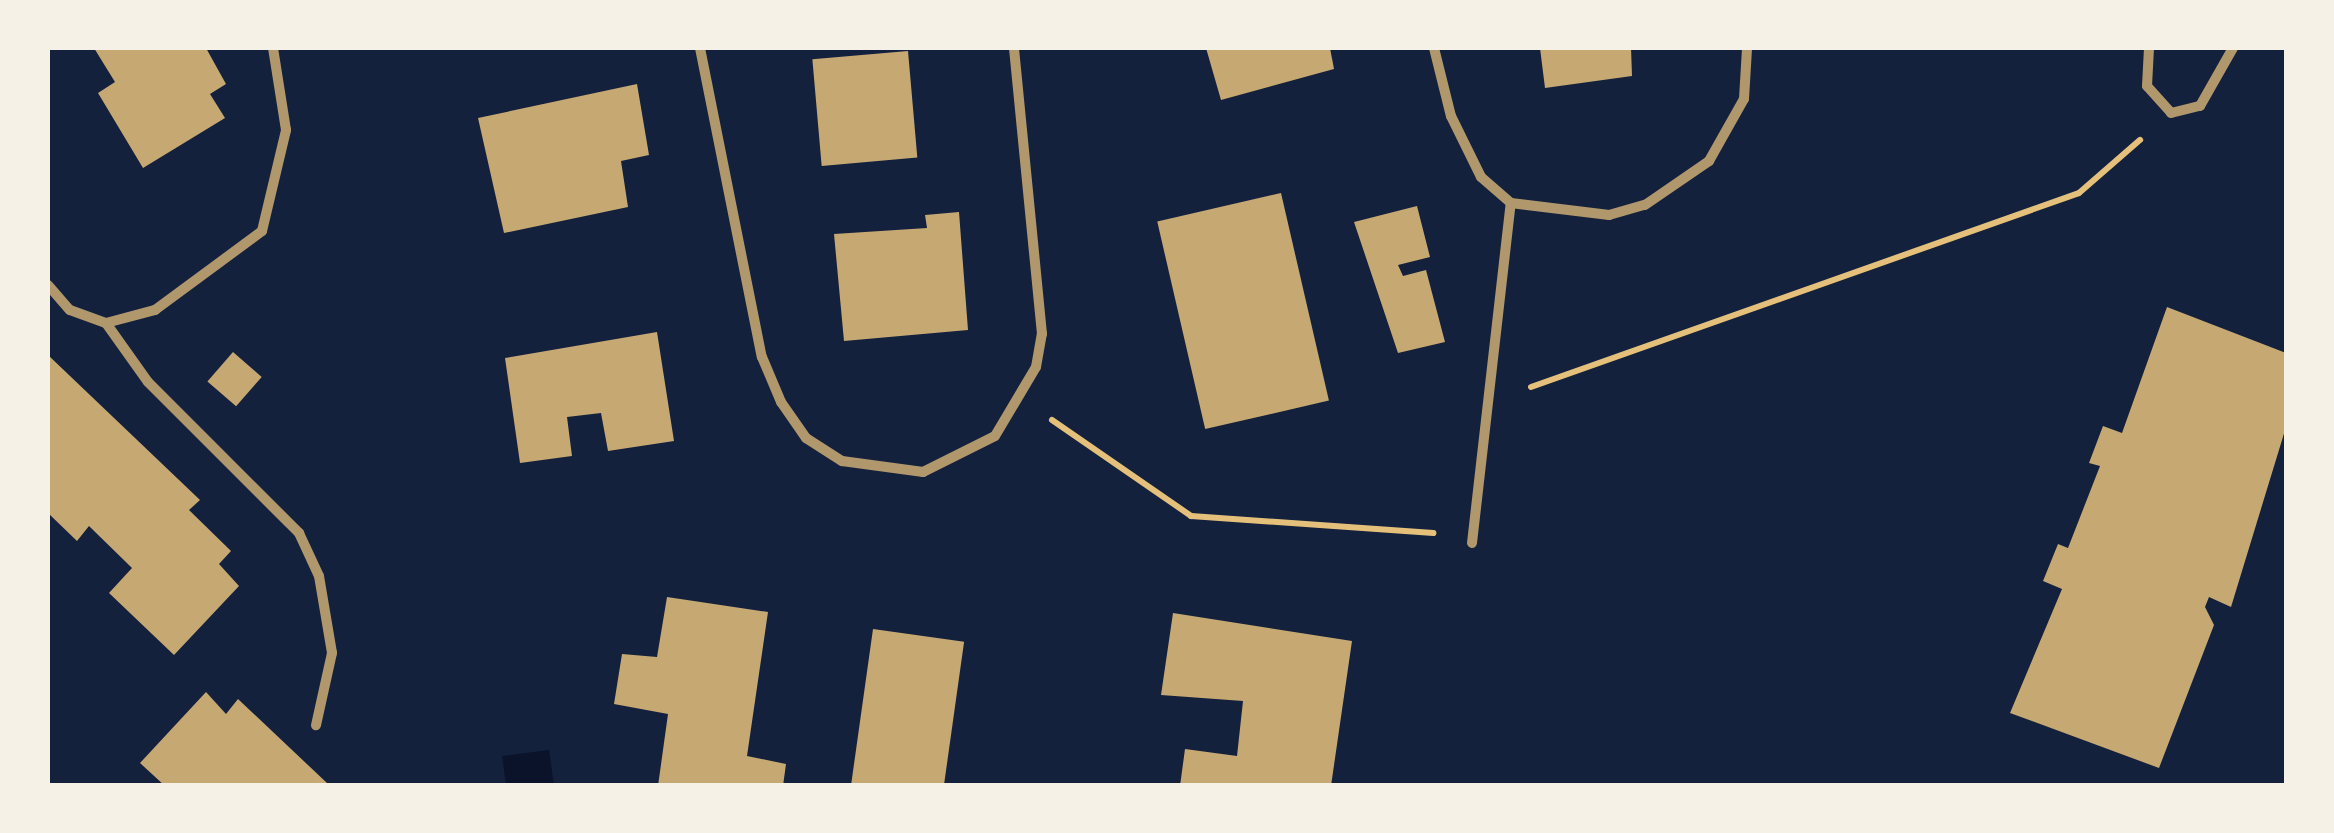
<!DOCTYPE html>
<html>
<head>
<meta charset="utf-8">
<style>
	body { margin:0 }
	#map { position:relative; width:2334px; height:833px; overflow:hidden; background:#14213d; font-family:Roboto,sans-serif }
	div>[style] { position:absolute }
	.water>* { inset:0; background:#0b132b }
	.building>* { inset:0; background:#c6a872; transform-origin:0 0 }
	.path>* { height:6px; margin:-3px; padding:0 3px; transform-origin:3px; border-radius:3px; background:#e5c07b }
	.minor>* { height:10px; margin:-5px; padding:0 5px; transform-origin:5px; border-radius:5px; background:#b1986c }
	span { translate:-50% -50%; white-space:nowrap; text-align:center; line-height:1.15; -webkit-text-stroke:9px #f6f1e7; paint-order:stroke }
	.frame { position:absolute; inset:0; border:50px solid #f6f1e7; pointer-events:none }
</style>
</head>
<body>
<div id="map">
	<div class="water">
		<div style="clip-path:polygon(549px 750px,554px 785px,506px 785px,502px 756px)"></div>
	</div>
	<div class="building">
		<div style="clip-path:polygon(94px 48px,206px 48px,226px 84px,210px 94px,225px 118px,143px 168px,98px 93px,115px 82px)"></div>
		<div style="clip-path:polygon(1206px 48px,1330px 48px,1334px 69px,1221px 100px)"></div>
		<div style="clip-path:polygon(1540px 48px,1631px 48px,1632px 76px,1545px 88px)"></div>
		<div style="left:908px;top:51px;width:107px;height:96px;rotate:85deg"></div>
		<div style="clip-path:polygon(637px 84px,649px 155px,621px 161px,628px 207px,504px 233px,478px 118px)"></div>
		<div style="left:1281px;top:193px;width:213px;height:127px;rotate:77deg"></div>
		<div style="clip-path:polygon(1417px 206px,1430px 257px,1398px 265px,1403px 276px,1426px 270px,1445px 342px,1398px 353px,1354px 222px)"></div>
		<div style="clip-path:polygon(959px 212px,968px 330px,844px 341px,834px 234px,927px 228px,925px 215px)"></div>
		<div style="clip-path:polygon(2167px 307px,2286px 353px,2286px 427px,2231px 607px,2209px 597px,2205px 607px,2214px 625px,2159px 768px,2010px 713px,2062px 589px,2043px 581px,2058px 544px,2068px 548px,2100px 466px,2089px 463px,2103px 426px,2122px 433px)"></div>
		<div style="clip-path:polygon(657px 332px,674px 441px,608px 451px,601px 413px,567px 417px,572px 456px,520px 463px,505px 358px)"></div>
		<div style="left:233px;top:352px;width:38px;height:39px;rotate:41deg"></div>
		<div style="clip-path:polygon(48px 355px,200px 500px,189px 510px,231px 551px,219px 564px,239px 586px,174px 655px,109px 593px,132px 568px,89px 526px,77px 541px,48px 513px)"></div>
		<div style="clip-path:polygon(667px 597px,768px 612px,747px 756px,786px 764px,783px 786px,658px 786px,668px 714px,614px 704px,622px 654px,657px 657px)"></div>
		<div style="clip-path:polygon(1173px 613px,1352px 641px,1331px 786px,1180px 786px,1185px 749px,1237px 756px,1243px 701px,1161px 695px)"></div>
		<div style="left:873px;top:629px;width:92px;height:159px;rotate:8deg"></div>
		<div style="clip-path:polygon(206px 692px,226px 714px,238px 699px,327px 783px,165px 786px,140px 763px)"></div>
	</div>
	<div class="path">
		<div style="left:1531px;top:387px;width:581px;rotate:-19.49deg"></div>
		<div style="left:2079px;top:193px;width:81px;rotate:-41deg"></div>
		<div style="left:1052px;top:420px;width:169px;rotate:34.6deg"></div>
		<div style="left:1191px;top:516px;width:243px;rotate:4deg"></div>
	</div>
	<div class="minor">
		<div style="left:700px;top:48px;width:315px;rotate:78.7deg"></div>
		<div style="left:762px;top:357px;width:49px;rotate:67.1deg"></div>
		<div style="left:781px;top:402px;width:44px;rotate:55.2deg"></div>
		<div style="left:806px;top:438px;width:43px;rotate:32.6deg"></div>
		<div style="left:842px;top:461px;width:82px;rotate:7.7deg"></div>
		<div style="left:923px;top:472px;width:80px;rotate:-26.6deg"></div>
		<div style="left:995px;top:436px;width:80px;rotate:-59.3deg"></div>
		<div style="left:1036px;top:367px;width:34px;rotate:-80deg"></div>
		<div style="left:1042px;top:334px;width:287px;rotate:-95.6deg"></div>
		<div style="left:1434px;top:48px;width:70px;rotate:76deg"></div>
		<div style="left:1451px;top:116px;width:68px;rotate:63.8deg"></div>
		<div style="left:1481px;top:177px;width:40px;rotate:41deg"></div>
		<div style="left:1511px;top:203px;width:99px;rotate:7deg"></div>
		<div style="left:1609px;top:215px;width:37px;rotate:-16deg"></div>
		<div style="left:1645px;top:205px;width:78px;rotate:-34.5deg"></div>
		<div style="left:1709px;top:161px;width:71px;rotate:-60.6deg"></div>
		<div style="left:1744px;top:99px;width:51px;rotate:-86.6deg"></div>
		<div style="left:2149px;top:48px;width:38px;rotate:93deg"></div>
		<div style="left:2147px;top:86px;width:36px;rotate:48deg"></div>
		<div style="left:2171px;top:113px;width:30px;rotate:-14deg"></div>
		<div style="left:2200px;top:106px;width:67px;rotate:-60.4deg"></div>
		<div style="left:48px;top:285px;width:33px;rotate:49deg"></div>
		<div style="left:70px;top:310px;width:38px;rotate:20deg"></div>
		<div style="left:106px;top:323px;width:51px;rotate:-14.9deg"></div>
		<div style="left:155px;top:310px;width:133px;rotate:-36.4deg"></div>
		<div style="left:262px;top:231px;width:104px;rotate:-76.6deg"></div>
		<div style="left:286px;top:130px;width:83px;rotate:-99deg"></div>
		<div style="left:106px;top:323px;width:72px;rotate:54.6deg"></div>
		<div style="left:148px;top:382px;width:214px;rotate:45deg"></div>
		<div style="left:299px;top:533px;width:47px;rotate:65.1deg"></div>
		<div style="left:319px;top:576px;width:78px;rotate:80.4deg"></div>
		<div style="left:332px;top:653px;width:74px;rotate:102.5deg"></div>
		<div style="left:1472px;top:543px;width:342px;rotate:-83.5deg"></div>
	</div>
	<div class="frame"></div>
</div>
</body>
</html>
